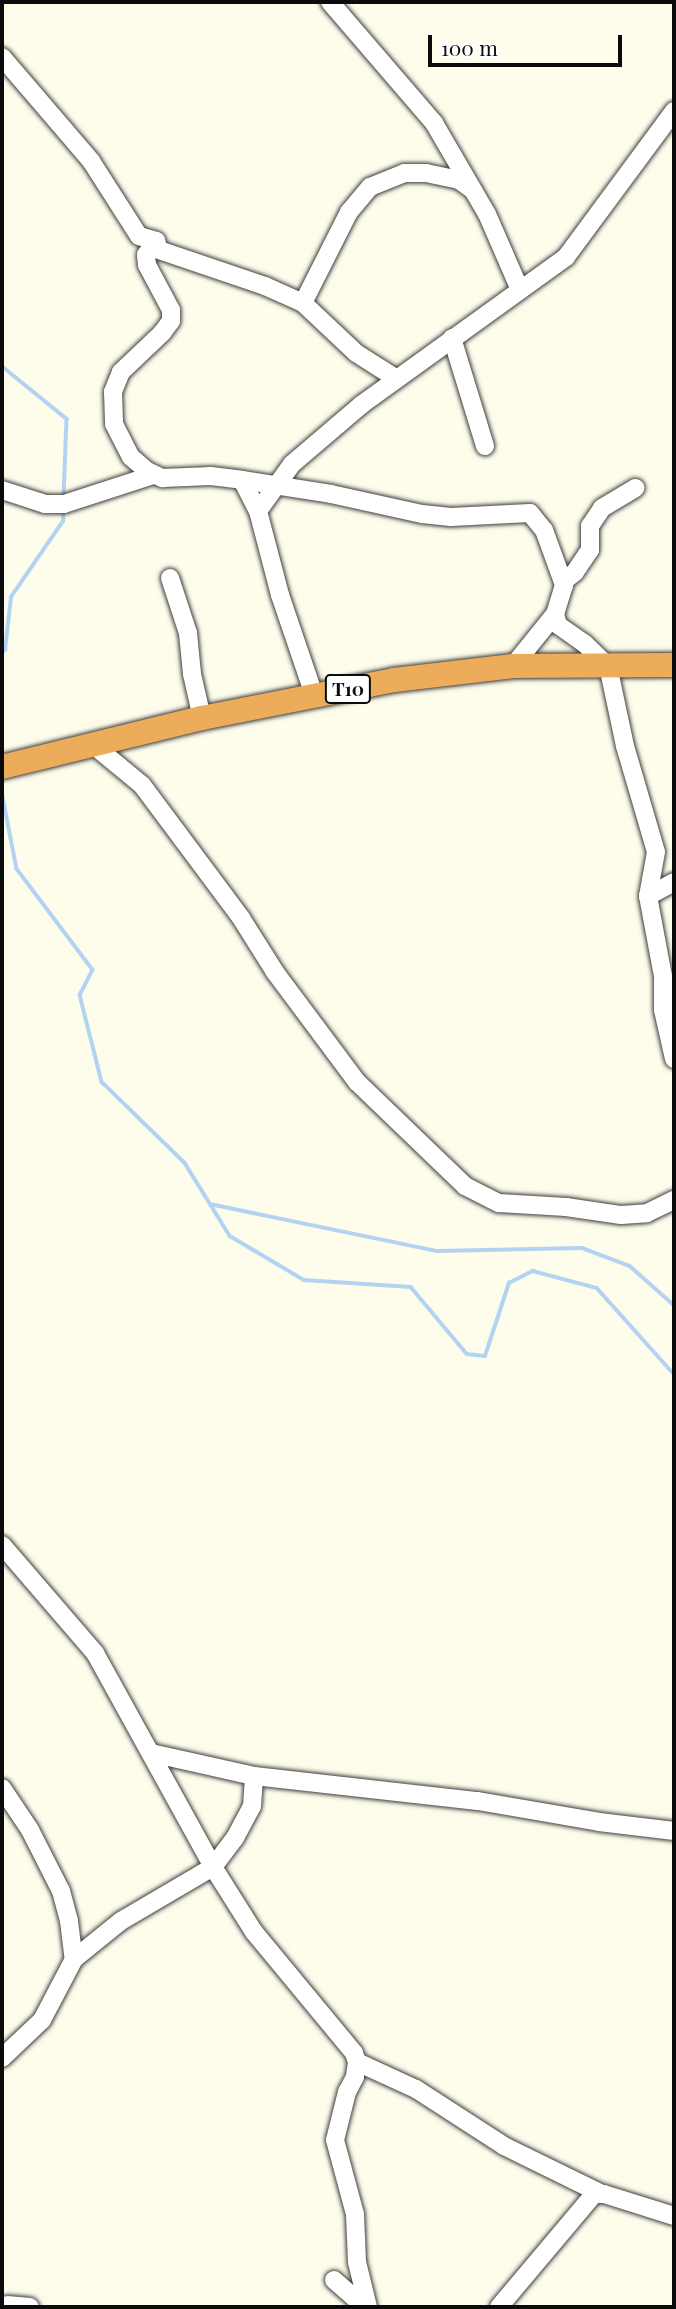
<!DOCTYPE html>
<html>
<head>
<meta charset="utf-8">
<style>
	body { margin:0 }
	#map { position:relative; width:676px; height:2309px; overflow:hidden; background:#fefceb; font-family:"Playfair Display",serif }
	div>[style] { position:absolute }
	.stream>* { height:3.5px; margin:-1.75px; padding:0 1.75px; transform-origin:1.75px; border-radius:1.75px; background:#b2d4f2 }
	.roads { filter:drop-shadow(0 0 2px #3e3e3e) drop-shadow(0 0 2px #3e3e3e) }
	.minor>* { height:18px; margin:-9px; padding:0 9px; transform-origin:9px; border-radius:9px; background:#fff }
	.highway>* { height:24px; margin:-12px; padding:0 12px; transform-origin:12px; border-radius:12px; background:#ecac5a }
	span { translate:-50% -50%; white-space:nowrap; text-align:center; line-height:1.15; -webkit-text-stroke:7px #fff; paint-order:stroke }
	.shield-label span { padding:2px 5px; background:#fff; border:2px solid; border-radius:5px; -webkit-text-stroke-width:0 }
	.shield-label { font-size:19px; color:#0b0b0b; font-weight:700 }
	.frame { position:absolute; inset:0; border:4px solid #0b0b0b; pointer-events:none }
	.scale { position:absolute; left:428px; top:35px; width:194px; height:32px; box-sizing:border-box; border:4px solid #0b0b0b; border-top:0; padding-left:9px; font-size:21px; line-height:24px; white-space:nowrap; color:#0b0b0b; -webkit-text-stroke:5px #fff; paint-order:stroke }
</style>
</head>
<body>
<div id="map">
	<div class="stream">
		<div style="left:2px;top:366px;width:84px;rotate:39.2deg"></div>
		<div style="left:67px;top:419px;width:78px;rotate:92.2deg"></div>
		<div style="left:2px;top:652px;width:4px;rotate:-34deg"></div>
		<div style="left:5px;top:650px;width:53px;rotate:-83.5deg"></div>
		<div style="left:11px;top:597px;width:92px;rotate:-55.6deg"></div>
		<div style="left:63px;top:521px;width:13px;rotate:-86deg"></div>
		<div style="left:2px;top:792px;width:78px;rotate:79deg"></div>
		<div style="left:17px;top:869px;width:126px;rotate:53deg"></div>
		<div style="left:93px;top:970px;width:28px;rotate:117deg"></div>
		<div style="left:80px;top:995px;width:90px;rotate:75.8deg"></div>
		<div style="left:102px;top:1082px;width:116px;rotate:44.3deg"></div>
		<div style="left:185px;top:1163px;width:86px;rotate:58.3deg"></div>
		<div style="left:230px;top:1236px;width:86px;rotate:30.7deg"></div>
		<div style="left:304px;top:1280px;width:107px;rotate:3.7deg"></div>
		<div style="left:411px;top:1287px;width:87px;rotate:50.1deg"></div>
		<div style="left:467px;top:1354px;width:18px;rotate:6deg"></div>
		<div style="left:485px;top:1356px;width:77px;rotate:-71.8deg"></div>
		<div style="left:509px;top:1283px;width:27px;rotate:-27deg"></div>
		<div style="left:533px;top:1271px;width:66px;rotate:14.9deg"></div>
		<div style="left:597px;top:1288px;width:115px;rotate:48.2deg"></div>
		<div style="left:210px;top:1204px;width:232px;rotate:11.7deg"></div>
		<div style="left:437px;top:1251px;width:145px;rotate:-1.2deg"></div>
		<div style="left:582px;top:1248px;width:51px;rotate:20.6deg"></div>
		<div style="left:630px;top:1266px;width:59px;rotate:41.6deg"></div>
	</div>
	<div class="roads">
		<div class="minor">
			<div style="left:330px;top:2px;width:160px;rotate:49.3deg"></div>
			<div style="left:434px;top:123px;width:105px;rotate:59.8deg"></div>
			<div style="left:487px;top:214px;width:83px;rotate:66.5deg"></div>
			<div style="left:2px;top:57px;width:137px;rotate:49.4deg"></div>
			<div style="left:91px;top:161px;width:89px;rotate:57.4deg"></div>
			<div style="left:139px;top:236px;width:18px;rotate:16deg"></div>
			<div style="left:156px;top:241px;width:9px;rotate:72deg"></div>
			<div style="left:159px;top:250px;width:112px;rotate:18.8deg"></div>
			<div style="left:265px;top:286px;width:42px;rotate:24.1deg"></div>
			<div style="left:303px;top:303px;width:73px;rotate:43.3deg"></div>
			<div style="left:356px;top:353px;width:45px;rotate:32.3deg"></div>
			<div style="left:156px;top:241px;width:17px;rotate:126deg"></div>
			<div style="left:146px;top:255px;width:10px;rotate:84deg"></div>
			<div style="left:147px;top:265px;width:51px;rotate:61.9deg"></div>
			<div style="left:171px;top:310px;width:11px;rotate:90deg"></div>
			<div style="left:171px;top:321px;width:15px;rotate:127deg"></div>
			<div style="left:162px;top:333px;width:57px;rotate:136.4deg"></div>
			<div style="left:121px;top:372px;width:22px;rotate:112deg"></div>
			<div style="left:113px;top:392px;width:32px;rotate:88deg"></div>
			<div style="left:114px;top:424px;width:37px;rotate:63deg"></div>
			<div style="left:131px;top:457px;width:21px;rotate:41deg"></div>
			<div style="left:147px;top:471px;width:17px;rotate:25deg"></div>
			<div style="left:162px;top:478px;width:49px;rotate:-2.3deg"></div>
			<div style="left:211px;top:476px;width:31px;rotate:7deg"></div>
			<div style="left:242px;top:480px;width:90px;rotate:8.9deg"></div>
			<div style="left:331px;top:494px;width:93px;rotate:12.4deg"></div>
			<div style="left:422px;top:514px;width:29px;rotate:6deg"></div>
			<div style="left:451px;top:517px;width:79px;rotate:-2.9deg"></div>
			<div style="left:530px;top:513px;width:22px;rotate:51deg"></div>
			<div style="left:544px;top:530px;width:59px;rotate:70deg"></div>
			<div style="left:564px;top:585px;width:30px;rotate:107deg"></div>
			<div style="left:555px;top:614px;width:67px;rotate:128.9deg"></div>
			<div style="left:303px;top:303px;width:102px;rotate:-63.2deg"></div>
			<div style="left:349px;top:212px;width:33px;rotate:-50deg"></div>
			<div style="left:370px;top:187px;width:37px;rotate:-22deg"></div>
			<div style="left:404px;top:173px;width:22px"></div>
			<div style="left:426px;top:173px;width:34px;rotate:12deg"></div>
			<div style="left:459px;top:180px;width:17px;rotate:36deg"></div>
			<div style="left:452px;top:338px;width:113px;rotate:73deg"></div>
			<div style="left:242px;top:480px;width:35px;rotate:63deg"></div>
			<div style="left:258px;top:511px;width:87px;rotate:75.3deg"></div>
			<div style="left:280px;top:595px;width:106px;rotate:71.2deg"></div>
			<div style="left:2px;top:490px;width:45px;rotate:18deg"></div>
			<div style="left:45px;top:504px;width:19px"></div>
			<div style="left:64px;top:504px;width:94px;rotate:-18deg"></div>
			<div style="left:258px;top:511px;width:58px;rotate:-54.1deg"></div>
			<div style="left:292px;top:464px;width:91px;rotate:-40.5deg"></div>
			<div style="left:361px;top:405px;width:253px;rotate:-35.8deg"></div>
			<div style="left:566px;top:257px;width:182px;rotate:-53.5deg"></div>
			<div style="left:170px;top:578px;width:58px;rotate:71.9deg"></div>
			<div style="left:188px;top:633px;width:41px;rotate:84.4deg"></div>
			<div style="left:192px;top:674px;width:45px;rotate:77.2deg"></div>
			<div style="left:564px;top:581px;width:14px;rotate:-39deg"></div>
			<div style="left:575px;top:572px;width:27px;rotate:-56deg"></div>
			<div style="left:590px;top:550px;width:24px;rotate:-90deg"></div>
			<div style="left:590px;top:526px;width:22px;rotate:-56deg"></div>
			<div style="left:602px;top:508px;width:39px;rotate:-31deg"></div>
			<div style="left:555px;top:614px;width:11px;rotate:75deg"></div>
			<div style="left:558px;top:625px;width:32px;rotate:35deg"></div>
			<div style="left:584px;top:643px;width:33px;rotate:44deg"></div>
			<div style="left:608px;top:666px;width:82px;rotate:78deg"></div>
			<div style="left:625px;top:746px;width:110px;rotate:73.7deg"></div>
			<div style="left:656px;top:852px;width:45px;rotate:100.3deg"></div>
			<div style="left:648px;top:896px;width:81px;rotate:79.4deg"></div>
			<div style="left:663px;top:976px;width:34px;rotate:90deg"></div>
			<div style="left:663px;top:1010px;width:50px;rotate:77.3deg"></div>
			<div style="left:91px;top:743px;width:66px;rotate:39.5deg"></div>
			<div style="left:142px;top:785px;width:166px;rotate:53.3deg"></div>
			<div style="left:241px;top:918px;width:64px;rotate:57.8deg"></div>
			<div style="left:275px;top:972px;width:137px;rotate:53.3deg"></div>
			<div style="left:357px;top:1082px;width:150px;rotate:43.9deg"></div>
			<div style="left:465px;top:1186px;width:38px;rotate:27deg"></div>
			<div style="left:499px;top:1203px;width:67px;rotate:3.4deg"></div>
			<div style="left:566px;top:1207px;width:56px;rotate:8.3deg"></div>
			<div style="left:621px;top:1215px;width:26px;rotate:-4deg"></div>
			<div style="left:647px;top:1213px;width:30px;rotate:-26deg"></div>
			<div style="left:648px;top:896px;width:30px;rotate:-28deg"></div>
			<div style="left:2px;top:1545px;width:143px;rotate:49.3deg"></div>
			<div style="left:95px;top:1653px;width:244px;rotate:61.1deg"></div>
			<div style="left:213px;top:1867px;width:77px;rotate:57.8deg"></div>
			<div style="left:254px;top:1932px;width:157px;rotate:50.4deg"></div>
			<div style="left:354px;top:2053px;width:9px;rotate:72deg"></div>
			<div style="left:357px;top:2062px;width:15px;rotate:98deg"></div>
			<div style="left:355px;top:2077px;width:17px;rotate:118deg"></div>
			<div style="left:347px;top:2092px;width:49px;rotate:104deg"></div>
			<div style="left:335px;top:2140px;width:77px;rotate:74.9deg"></div>
			<div style="left:355px;top:2214px;width:48px;rotate:87.6deg"></div>
			<div style="left:357px;top:2262px;width:46px;rotate:76.3deg"></div>
			<div style="left:151px;top:1753px;width:106px;rotate:12.6deg"></div>
			<div style="left:254px;top:1776px;width:225px;rotate:6.4deg"></div>
			<div style="left:478px;top:1801px;width:123px;rotate:9.8deg"></div>
			<div style="left:599px;top:1822px;width:76px;rotate:6.8deg"></div>
			<div style="left:2px;top:1788px;width:50px;rotate:56.3deg"></div>
			<div style="left:30px;top:1830px;width:68px;rotate:63.1deg"></div>
			<div style="left:61px;top:1891px;width:31px;rotate:75deg"></div>
			<div style="left:69px;top:1921px;width:38px;rotate:83deg"></div>
			<div style="left:74px;top:1959px;width:69px;rotate:117.7deg"></div>
			<div style="left:42px;top:2020px;width:55px;rotate:136.5deg"></div>
			<div style="left:74px;top:1959px;width:60px;rotate:-39deg"></div>
			<div style="left:121px;top:1921px;width:107px;rotate:-30.4deg"></div>
			<div style="left:213px;top:1867px;width:36px;rotate:-53deg"></div>
			<div style="left:235px;top:1838px;width:36px;rotate:-62deg"></div>
			<div style="left:252px;top:1806px;width:30px;rotate:-86deg"></div>
			<div style="left:357px;top:2062px;width:65px;rotate:24.6deg"></div>
			<div style="left:416px;top:2089px;width:105px;rotate:32.9deg"></div>
			<div style="left:504px;top:2146px;width:107px;rotate:26.1deg"></div>
			<div style="left:334px;top:2280px;width:41px;rotate:41.1deg"></div>
			<div style="left:7px;top:2305px;width:23px;rotate:5deg"></div>
			<div style="left:499px;top:2307px;width:148px;rotate:-49.9deg"></div>
			<div style="left:594px;top:2194px;width:10px"></div>
			<div style="left:604px;top:2194px;width:73px;rotate:17.4deg"></div>
		</div>
		<div class="highway">
			<div style="left:2px;top:767px;width:206px;rotate:-13.8deg"></div>
			<div style="left:202px;top:718px;width:196px;rotate:-11.2deg"></div>
			<div style="left:394px;top:680px;width:120px;rotate:-6.7deg"></div>
			<div style="left:513px;top:666px;width:161px;rotate:-0.4deg"></div>
		</div>
	</div>
	<div class="shield-label">
		<span style="left:348px;top:689px">T10</span>
	</div>
	<div class="frame"></div>
	<div class="scale">100 m</div>
</div>
</body>
</html>
